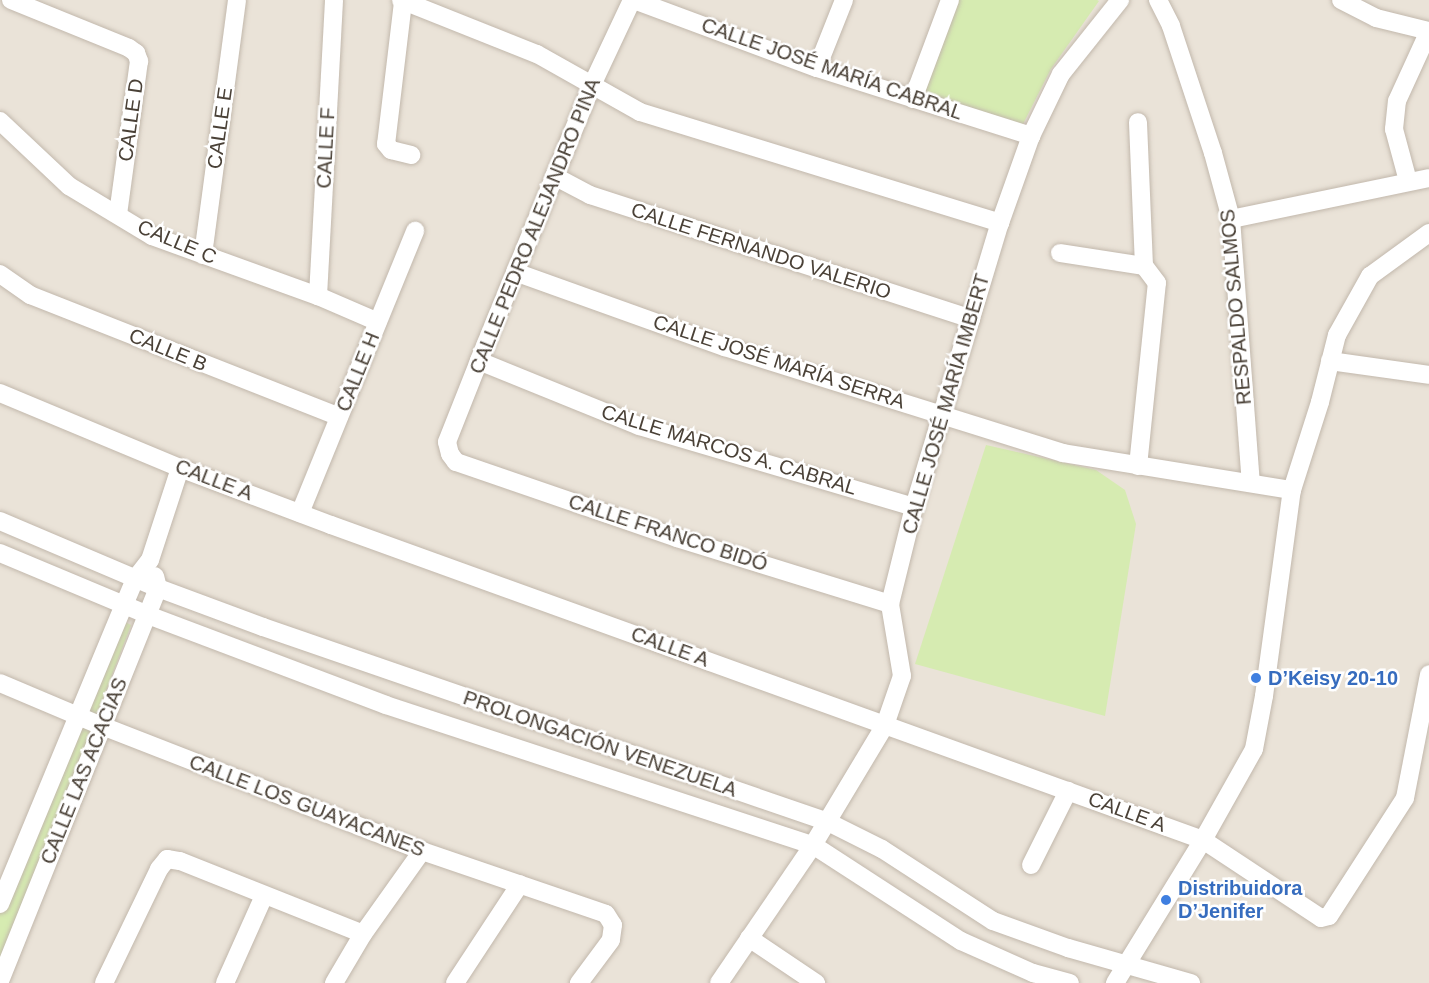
<!DOCTYPE html>
<html>
<head>
<meta charset="utf-8">
<style>
	body { margin:0 }
	#map { position:relative; width:1429px; height:983px; overflow:hidden; background:#f6f1ea; font-family:Helvetica,sans-serif }
	div>[style] { position:absolute }
	.residential>* { inset:0; background:#eae3d8; transform-origin:0 0 }
	.green>* { inset:0; background:#d6ebb1 }
	.roads { filter:drop-shadow(0 0 2px #c2b8ac) drop-shadow(0 0 2px #c2b8ac) }
	.minor>* { height:18px; margin:-9px; padding:0 9px; transform-origin:9px; border-radius:9px; background:#fff }
	.dots>* { width:16px; height:16px; translate:-50% -50%; box-sizing:border-box; border:3px solid #fff; border-radius:50% }
	span { translate:-50% -50%; white-space:nowrap; text-align:center; line-height:1.15; -webkit-text-stroke:5px #fff; paint-order:stroke }
	.street-label { font-size:20px; color:#4a4137 }
	.shop-label { font-size:20px; color:#366cbe; font-weight:700 }
	.left { translate:0 -50%; text-align:left }
</style>
</head>
<body>
<div id="map">
	<div class="residential">
		<div style="left:0;top:0;width:1429px;height:983px"></div>
	</div>
	<div class="green">
		<div style="clip-path:polygon(955px 0,1097px 0,1099px 1px,1051px 69px,1021px 128px,918px 94px)"></div>
		<div style="clip-path:polygon(986px 445px,1096px 470px,1125px 490px,1136px 524px,1105px 716px,915px 664px)"></div>
		<div style="clip-path:polygon(113px 616px,131px 625px,0 972px,0 909px)"></div>
	</div>
	<div class="roads">
		<div class="minor">
			<div style="left:11px;top:0;width:127px;rotate:22.1deg"></div>
			<div style="left:129px;top:48px;width:9px;rotate:36deg"></div>
			<div style="left:136px;top:53px;width:9px;rotate:69deg"></div>
			<div style="left:139px;top:61px;width:155px;rotate:97.8deg"></div>
			<div style="left:401px;top:0;width:146px;rotate:21.7deg"></div>
			<div style="left:537px;top:54px;width:118px;rotate:29.4deg"></div>
			<div style="left:640px;top:112px;width:377px;rotate:17.1deg"></div>
			<div style="left:632px;top:0;width:94px;rotate:115.2deg"></div>
			<div style="left:592px;top:85px;width:298px;rotate:112.3deg"></div>
			<div style="left:479px;top:361px;width:87px;rotate:111.6deg"></div>
			<div style="left:447px;top:442px;width:12px;rotate:76deg"></div>
			<div style="left:450px;top:454px;width:10px;rotate:53deg"></div>
			<div style="left:456px;top:462px;width:234px;rotate:19deg"></div>
			<div style="left:677px;top:538px;width:223px;rotate:17.2deg"></div>
			<div style="left:634px;top:0;width:195px;rotate:20.4deg"></div>
			<div style="left:817px;top:68px;width:225px;rotate:17.6deg"></div>
			<div style="left:1158px;top:0;width:29px;rotate:63deg"></div>
			<div style="left:1171px;top:26px;width:134px;rotate:71.7deg"></div>
			<div style="left:1213px;top:153px;width:68px;rotate:74.7deg"></div>
			<div style="left:1231px;top:219px;width:264px;rotate:85.7deg"></div>
			<div style="left:1341px;top:0;width:39px;rotate:27deg"></div>
			<div style="left:1376px;top:18px;width:55px;rotate:13.8deg"></div>
			<div style="left:403px;top:2px;width:143px;rotate:96.8deg"></div>
			<div style="left:386px;top:144px;width:8px;rotate:50deg"></div>
			<div style="left:391px;top:150px;width:21px;rotate:14deg"></div>
			<div style="left:817px;top:68px;width:73px;rotate:-68.3deg"></div>
			<div style="left:913px;top:99px;width:106px;rotate:-69.5deg"></div>
			<div style="left:0;top:121px;width:95px;rotate:43.3deg"></div>
			<div style="left:69px;top:186px;width:97px;rotate:31.1deg"></div>
			<div style="left:152px;top:236px;width:177px;rotate:19.9deg"></div>
			<div style="left:318px;top:296px;width:65px;rotate:23.4deg"></div>
			<div style="left:554px;top:176px;width:41px;rotate:27.8deg"></div>
			<div style="left:590px;top:195px;width:401px;rotate:18deg"></div>
			<div style="left:1408px;top:181px;width:54px;rotate:-105.1deg"></div>
			<div style="left:1394px;top:129px;width:28px;rotate:-84deg"></div>
			<div style="left:1397px;top:101px;width:77px;rotate:-65.4deg"></div>
			<div style="left:1231px;top:219px;width:202px;rotate:-11.7deg"></div>
			<div style="left:1060px;top:253px;width:85px;rotate:8.8deg"></div>
			<div style="left:203px;top:255px;width:257px;rotate:-82.4deg"></div>
			<div style="left:515px;top:272px;width:223px;rotate:19.7deg"></div>
			<div style="left:725px;top:347px;width:354px;rotate:17.4deg"></div>
			<div style="left:1063px;top:453px;width:232px;rotate:9.2deg"></div>
			<div style="left:0;top:274px;width:37px;rotate:35deg"></div>
			<div style="left:30px;top:295px;width:332px;rotate:21.5deg"></div>
			<div style="left:318px;top:296px;width:296px;rotate:-86.9deg"></div>
			<div style="left:479px;top:361px;width:173px;rotate:22.1deg"></div>
			<div style="left:639px;top:426px;width:287px;rotate:16.4deg"></div>
			<div style="left:1330px;top:361px;width:100px;rotate:8deg"></div>
			<div style="left:0;top:393px;width:195px;rotate:22.6deg"></div>
			<div style="left:180px;top:468px;width:161px;rotate:20.7deg"></div>
			<div style="left:331px;top:525px;width:927px;rotate:19.86deg"></div>
			<div style="left:1203px;top:840px;width:141px;rotate:33.5deg"></div>
			<div style="left:1321px;top:918px;width:8px;rotate:-14deg"></div>
			<div style="left:1329px;top:916px;width:140px;rotate:-57.2deg"></div>
			<div style="left:1405px;top:798px;width:126px;rotate:-79deg"></div>
			<div style="left:1138px;top:466px;width:184px;rotate:-84.1deg"></div>
			<div style="left:1157px;top:283px;width:21px;rotate:-127deg"></div>
			<div style="left:1144px;top:266px;width:144px;rotate:-92.4deg"></div>
			<div style="left:300px;top:513px;width:305px;rotate:-67.8deg"></div>
			<div style="left:0;top:521px;width:172px;rotate:23deg"></div>
			<div style="left:158px;top:588px;width:112px;rotate:20.4deg"></div>
			<div style="left:263px;top:627px;width:598px;rotate:19.04deg"></div>
			<div style="left:828px;top:822px;width:60px;rotate:26.6deg"></div>
			<div style="left:882px;top:849px;width:132px;rotate:33deg"></div>
			<div style="left:993px;top:921px;width:80px;rotate:19.8deg"></div>
			<div style="left:1068px;top:948px;width:128px;rotate:15.9deg"></div>
			<div style="left:0;top:553px;width:160px;rotate:22.7deg"></div>
			<div style="left:148px;top:615px;width:254px;rotate:20.7deg"></div>
			<div style="left:386px;top:705px;width:449px;rotate:18.2deg"></div>
			<div style="left:813px;top:845px;width:176px;rotate:33deg"></div>
			<div style="left:961px;top:941px;width:79px;rotate:24deg"></div>
			<div style="left:1033px;top:973px;width:38px;rotate:15deg"></div>
			<div style="left:0;top:683px;width:111px;rotate:22.9deg"></div>
			<div style="left:102px;top:726px;width:344px;rotate:21.3deg"></div>
			<div style="left:422px;top:851px;width:194px;rotate:18.9deg"></div>
			<div style="left:606px;top:914px;width:13px;rotate:58deg"></div>
			<div style="left:613px;top:925px;width:15px;rotate:98deg"></div>
			<div style="left:611px;top:940px;width:54px;rotate:126.7deg"></div>
			<div style="left:1031px;top:865px;width:83px;rotate:-63.4deg"></div>
			<div style="left:0;top:904px;width:324px;rotate:-67.5deg"></div>
			<div style="left:124px;top:605px;width:28px;rotate:-67deg"></div>
			<div style="left:135px;top:579px;width:24px;rotate:-52deg"></div>
			<div style="left:150px;top:560px;width:97px;rotate:-71.9deg"></div>
			<div style="left:749px;top:938px;width:81px;rotate:33.9deg"></div>
			<div style="left:0;top:981px;width:424px;rotate:-68.1deg"></div>
			<div style="left:158px;top:588px;width:12px;rotate:-104deg"></div>
			<div style="left:104px;top:983px;width:127px;rotate:-64.2deg"></div>
			<div style="left:159px;top:869px;width:13px;rotate:-51deg"></div>
			<div style="left:167px;top:859px;width:13px;rotate:9deg"></div>
			<div style="left:180px;top:861px;width:197px;rotate:21.7deg"></div>
			<div style="left:225px;top:983px;width:95px;rotate:-65.9deg"></div>
			<div style="left:334px;top:983px;width:57px;rotate:-59.4deg"></div>
			<div style="left:363px;top:934px;width:102px;rotate:-54.6deg"></div>
			<div style="left:455px;top:983px;width:118px;rotate:-56.7deg"></div>
			<div style="left:719px;top:983px;width:167px;rotate:-55.7deg"></div>
			<div style="left:813px;top:845px;width:140px;rotate:-59deg"></div>
			<div style="left:885px;top:725px;width:52px;rotate:-70.9deg"></div>
			<div style="left:902px;top:676px;width:73px;rotate:-99.5deg"></div>
			<div style="left:890px;top:604px;width:100px;rotate:-76.1deg"></div>
			<div style="left:914px;top:507px;width:297px;rotate:-73.2deg"></div>
			<div style="left:1000px;top:223px;width:92px;rotate:-70.4deg"></div>
			<div style="left:1031px;top:136px;width:69px;rotate:-64.2deg"></div>
			<div style="left:1061px;top:74px;width:95px;rotate:-51.4deg"></div>
			<div style="left:1115px;top:983px;width:168px;rotate:-58.4deg"></div>
			<div style="left:1203px;top:840px;width:104px;rotate:-60.7deg"></div>
			<div style="left:1254px;top:749px;width:54px;rotate:-79.3deg"></div>
			<div style="left:1264px;top:696px;width:208px;rotate:-82.3deg"></div>
			<div style="left:1292px;top:490px;width:92px;rotate:-72.3deg"></div>
			<div style="left:1320px;top:402px;width:69px;rotate:-75.8deg"></div>
			<div style="left:1337px;top:335px;width:68px;rotate:-60.8deg"></div>
			<div style="left:1370px;top:276px;width:73px;rotate:-36.1deg"></div>
		</div>
	</div>
	<div class="dots">
		<div style="left:1256px;top:678px;background:#3f7fe0"></div>
		<div style="left:1166px;top:900px;background:#3f7fe0"></div>
	</div>
	<div class="street-label">
		<span style="left:832px;top:69px;rotate:19deg">CALLE JOSÉ MARÍA CABRAL</span>
		<span style="left:131px;top:120px;rotate:-82deg">CALLE D</span>
		<span style="left:220px;top:128px;rotate:-82deg">CALLE E</span>
		<span style="left:326px;top:148px;rotate:-87deg">CALLE F</span>
		<span style="left:535px;top:226px;rotate:-68deg">CALLE PEDRO ALEJANDRO PINA</span>
		<span style="left:177px;top:242px;rotate:23deg">CALLE C</span>
		<span style="left:761px;top:251px;rotate:18deg">CALLE FERNANDO VALERIO</span>
		<span style="left:1236px;top:307px;rotate:-95deg">RESPALDO SALMOS</span>
		<span style="left:168px;top:350px;rotate:22deg">CALLE B</span>
		<span style="left:779px;top:362px;rotate:18deg">CALLE JOSÉ MARÍA SERRA</span>
		<span style="left:358px;top:372px;rotate:-68deg">CALLE H</span>
		<span style="left:946px;top:404px;rotate:-74deg">CALLE JOSÉ MARÍA IMBERT</span>
		<span style="left:729px;top:450px;rotate:17deg">CALLE MARCOS A. CABRAL</span>
		<span style="left:214px;top:480px;rotate:21deg">CALLE A</span>
		<span style="left:668px;top:533px;rotate:18deg">CALLE FRANCO BIDÓ</span>
		<span style="left:670px;top:647px;rotate:20deg">CALLE A</span>
		<span style="left:600px;top:744px;rotate:19deg">PROLONGACIÓN VENEZUELA</span>
		<span style="left:84px;top:771px;rotate:-68deg">CALLE LAS ACACIAS</span>
		<span style="left:307px;top:806px;rotate:21deg">CALLE LOS GUAYACANES</span>
		<span style="left:1127px;top:812px;rotate:20deg">CALLE A</span>
	</div>
	<div class="shop-label">
		<span class="left" style="left:1268px;top:678px">D’Keisy 20-10</span>
		<span class="left" style="left:1178px;top:900px">Distribuidora<br>D’Jenifer</span>
	</div>
</div>
</body>
</html>
